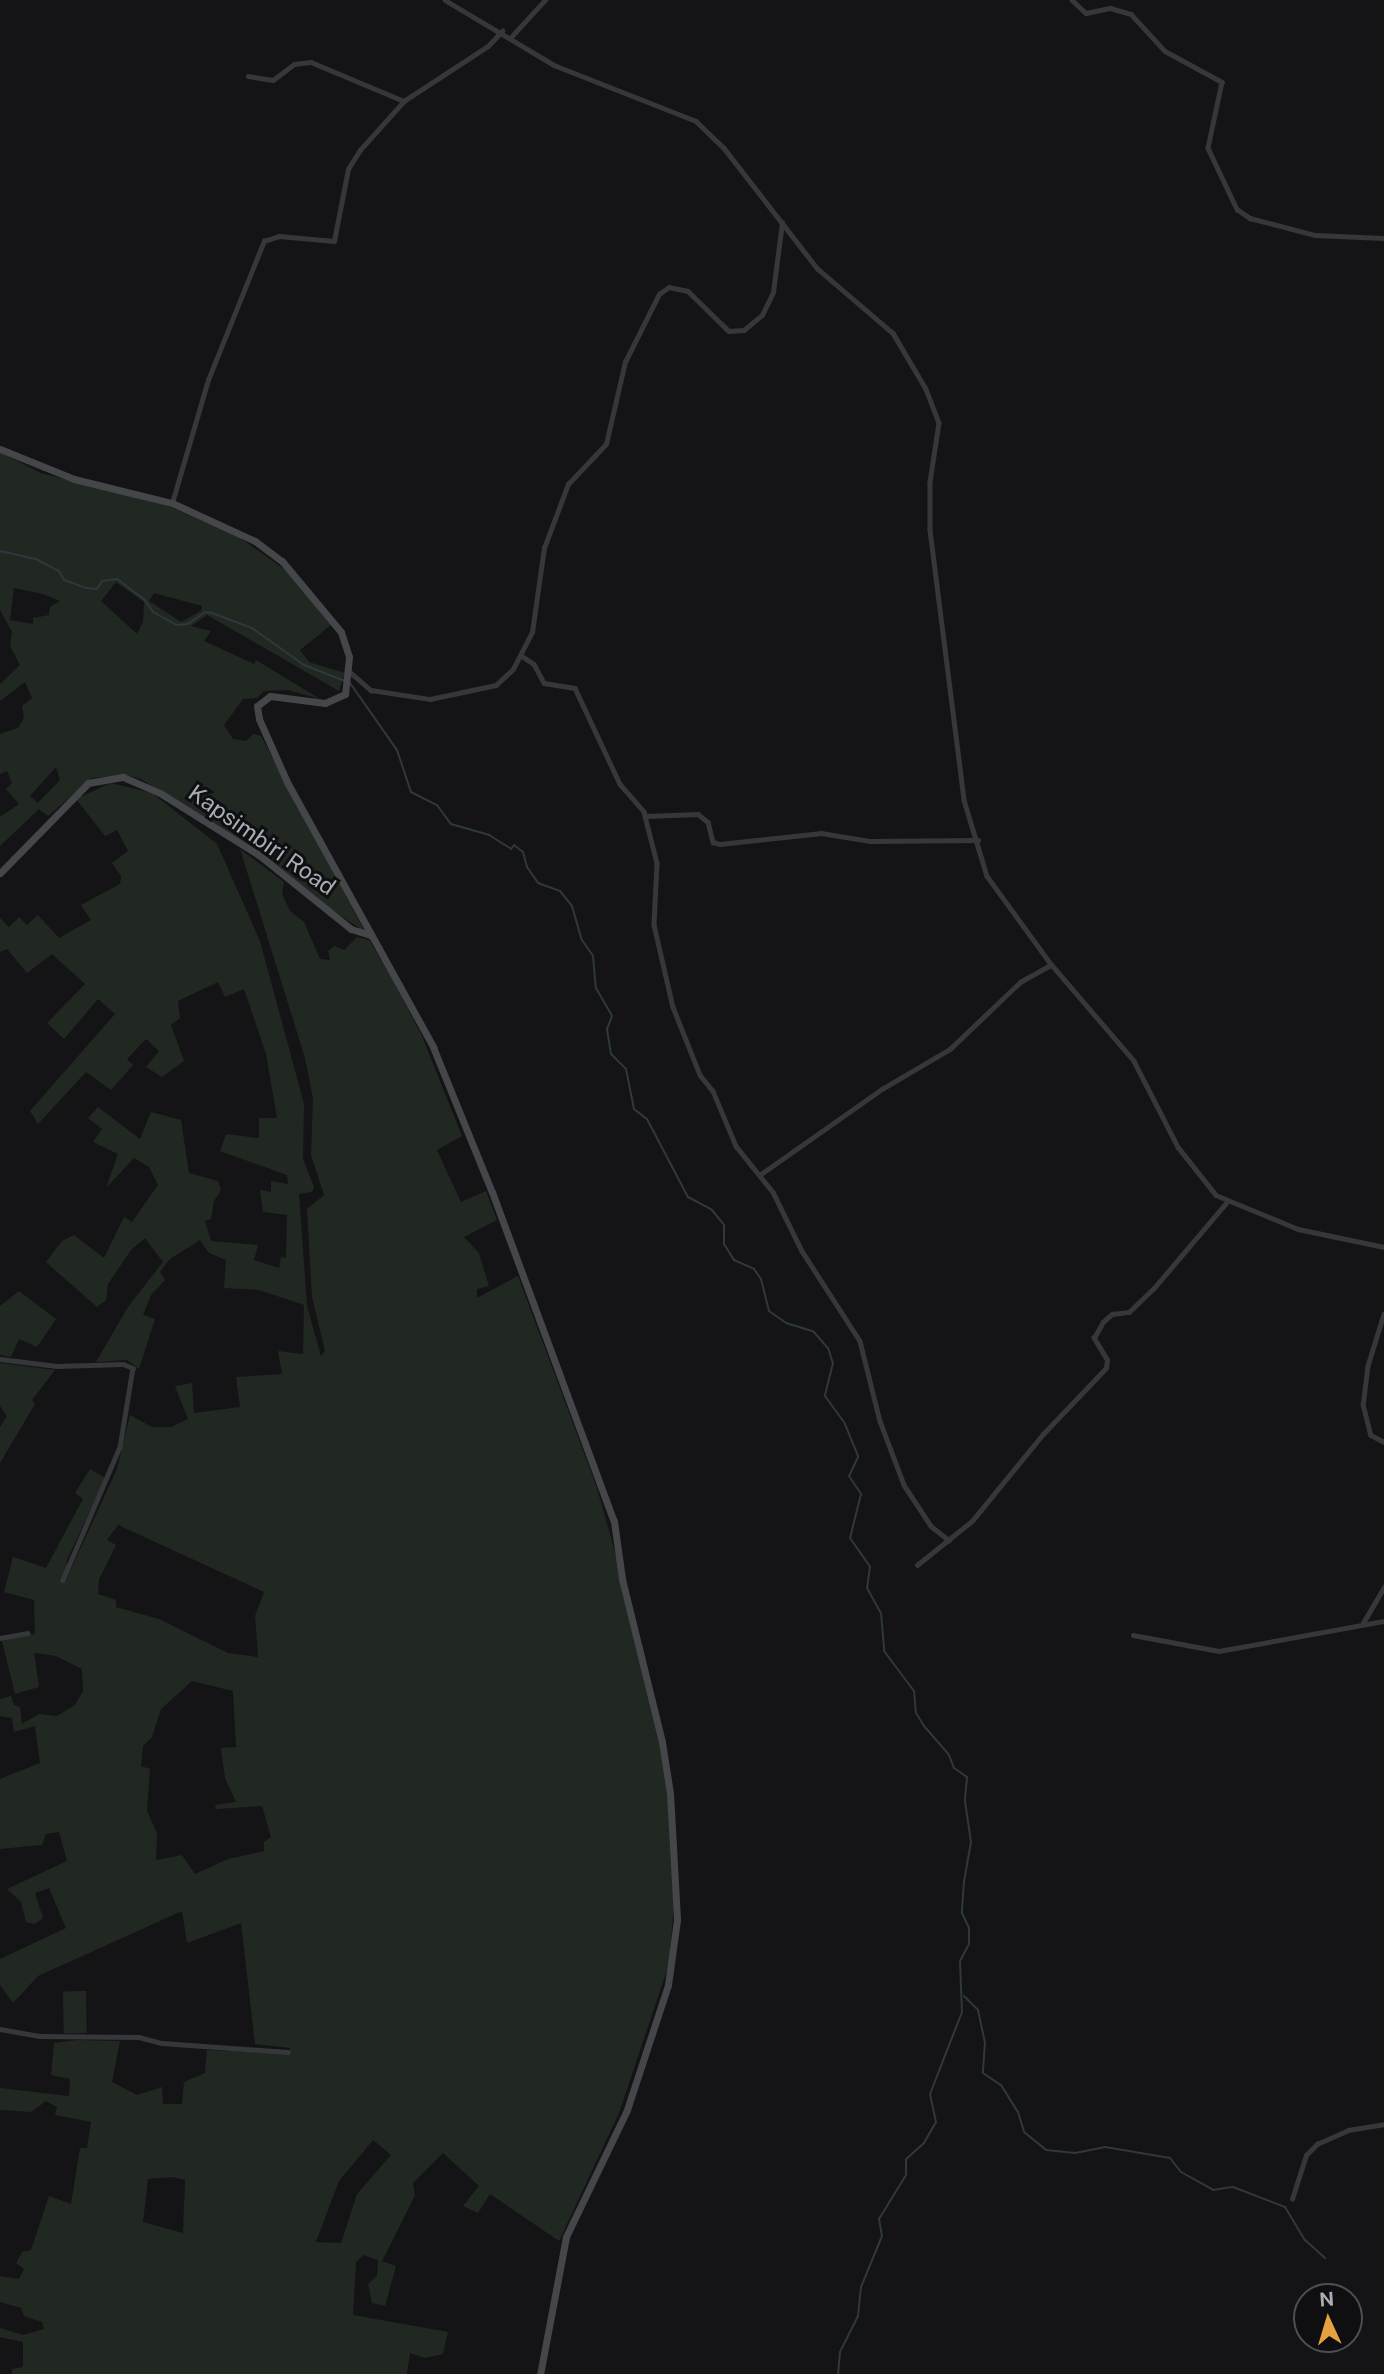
<!DOCTYPE html>
<html>
<head>
<meta charset="utf-8">
<style>
	body { margin:0 }
	#map { position:relative; width:1384px; height:2374px; overflow:hidden; background:#141416; font-family:"Public Sans",sans-serif }
	div>[style] { position:absolute }
	.green>* { inset:0; background:#212821; transform-origin:0 0 }
	.stream>* { height:2px; margin:-1px; padding:0 1px; transform-origin:1px; border-radius:1px; background:#2f383e }
	.street>* { height:4.5px; margin:-2.25px; padding:0 2.25px; transform-origin:2.25px; border-radius:2.25px; background:#36373a }
	.secondary>* { height:7px; margin:-3.5px; padding:0 3.5px; transform-origin:3.5px; border-radius:3.5px; background:#44464a }
	span { translate:-50% -50%; white-space:nowrap; text-align:center; line-height:1.15; -webkit-text-stroke:6px #0f0f11; paint-order:stroke }
	.street-label { font-size:23px; color:#a7acb5 }
	.north { position:absolute; left:1293px; top:2283px; width:70px; height:70px; box-sizing:border-box; background:#0f0f11; border:2px solid #4c4e53; border-radius:50%; rotate:356deg; font-size:19px; font-weight:700; line-height:28px; text-align:center; color:#a7acb5 }
	.north::after { content:''; display:block; margin:auto; width:24px; height:32px; background:#e3a23f; clip-path:polygon(50% 0,100% 100%,50% 72%,0 100%) }
</style>
</head>
<body>
<div id="map">
	<div class="green">
		<div style="clip-path:polygon(evenodd,0 452px,41px 473px,170px 507px,239px 537px,288px 572px,331px 625px,300px 650px,309px 662px,345px 673px,339px 691px,207px 615px,191px 626px,211px 631px,204px 641px,254px 664px,256px 660px,320px 699px,288px 690px,264px 691px,257px 698px,243px 699px,224px 725px,233px 739px,246px 741px,253px 734px,261px 736px,365px 932px,316px 899px,273px 861px,141px 779px,126px 775px,92px 778px,48px 816px,39px 809px,0 846px,0 817px,19px 804px,6px 789px,12px 783px,7px 771px,0 774px,0 734px,18px 728px,24px 718px,22px 706px,32px 698px,25px 682px,0 701px,0 684px,20px 665px,10px 646px,12px 632px,0 610px,0 452px,116px 582px,144px 602px,143px 622px,137px 634px,101px 601px,116px 582px,0 452px,14px 588px,43px 594px,60px 601px,50px 607px,49px 615px,33px 618px,33px 624px,10px 620px,14px 588px,0 452px,154px 593px,202px 606px,201px 611px,181px 622px,149px 601px,154px 593px,0 452px,56px 767px,60px 780px,38px 803px,30px 796px,56px 767px)"></div>
		<div style="clip-path:polygon(evenodd,111px 783px,152px 793px,217px 844px,260px 941px,304px 1104px,303px 1159px,314px 1187px,312px 1192px,299px 1194px,307px 1306px,321px 1356px,325px 1351px,312px 1297px,307px 1209px,324px 1195px,311px 1155px,313px 1098px,305px 1058px,240px 849px,284px 882px,282px 894px,290px 911px,304px 922px,320px 959px,330px 960px,328px 951px,334px 946px,344px 950px,357px 937px,369px 940px,390px 975px,421px 1034px,462px 1136px,437px 1150px,461px 1202px,486px 1191px,497px 1220px,464px 1237px,479px 1253px,489px 1286px,477px 1289px,477px 1298px,518px 1276px,597px 1488px,641px 1645px,669px 1795px,675px 1893px,669px 1964px,619px 2113px,559px 2241px,490px 2194px,478px 2213px,463px 2206px,479px 2186px,443px 2153px,413px 2183px,415px 2195px,382px 2261px,396px 2266px,385px 2306px,372px 2303px,368px 2284px,377px 2276px,378px 2260px,364px 2255px,356px 2262px,353px 2315px,448px 2332px,443px 2354px,425px 2358px,410px 2353px,407px 2374px,12px 2374px,12px 2369px,23px 2367px,23px 2342px,0 2337px,0 2328px,23px 2335px,44px 2329px,42px 2322px,24px 2316px,21px 2308px,0 2302px,0 2276px,19px 2279px,24px 2269px,16px 2263px,22px 2252px,31px 2250px,49px 2196px,71px 2204px,80px 2148px,87px 2148px,91px 2122px,55px 2115px,57px 2107px,46px 2101px,31px 2112px,0 2110px,0 2088px,69px 2096px,70px 2079px,51px 2075px,54px 2043px,77px 2040px,120px 2041px,112px 2082px,137px 2095px,162px 2087px,163px 2104px,182px 2104px,184px 2082px,205px 2073px,207px 2050px,290px 2054px,290px 2048px,255px 2044px,241px 1923px,187px 1943px,182px 1911px,38px 1976px,13px 2003px,0 1985px,0 1959px,66px 1928px,49px 1888px,35px 1893px,43px 1918px,35px 1924px,26px 1922px,21px 1902px,7px 1889px,67px 1861px,59px 1832px,46px 1834px,42px 1845px,0 1849px,0 1779px,40px 1763px,35px 1726px,14px 1732px,12px 1718px,0 1716px,0 1699px,11px 1696px,14px 1705px,20px 1707px,22px 1724px,39px 1714px,57px 1716px,75px 1705px,83px 1691px,82px 1669px,56px 1656px,34px 1653px,39px 1687px,15px 1694px,2px 1641px,35px 1634px,34px 1600px,4px 1592px,13px 1557px,46px 1568px,83px 1499px,75px 1493px,90px 1469px,105px 1478px,67px 1560px,65px 1582px,117px 1469px,130px 1415px,152px 1427px,171px 1427px,188px 1419px,175px 1386px,192px 1383px,194px 1413px,240px 1407px,236px 1377px,282px 1374px,278px 1351px,303px 1354px,304px 1305px,259px 1290px,224px 1288px,226px 1260px,209px 1253px,200px 1240px,170px 1259px,160px 1272px,165px 1280px,151px 1295px,143px 1315px,155px 1319px,139px 1369px,127px 1360px,96px 1362px,128px 1307px,163px 1262px,145px 1238px,131px 1250px,108px 1284px,106px 1300px,97px 1307px,46px 1262px,62px 1241px,74px 1235px,104px 1258px,124px 1217px,132px 1222px,158px 1185px,149px 1167px,134px 1158px,106px 1188px,118px 1154px,93px 1142px,102px 1129px,88px 1118px,98px 1107px,140px 1139px,151px 1112px,181px 1120px,189px 1173px,218px 1181px,221px 1190px,214px 1201px,211px 1219px,205px 1221px,211px 1241px,258px 1245px,254px 1260px,279px 1268px,281px 1257px,286px 1258px,287px 1215px,263px 1212px,260px 1190px,271px 1192px,271px 1181px,288px 1184px,287px 1175px,220px 1151px,226px 1134px,259px 1138px,259px 1118px,277px 1118px,266px 1054px,244px 989px,225px 997px,218px 982px,178px 1001px,180px 1018px,171px 1025px,184px 1061px,162px 1077px,146px 1067px,159px 1051px,146px 1039px,127px 1059px,133px 1065px,111px 1090px,86px 1072px,38px 1124px,30px 1111px,115px 1014px,98px 999px,64px 1039px,47px 1023px,85px 984px,52px 954px,27px 973px,7px 949px,0 952px,0 918px,9px 927px,19px 917px,27px 925px,38px 915px,59px 938px,91px 920px,81px 905px,120px 884px,121px 876px,112px 863px,128px 851px,117px 830px,105px 836px,76px 799px,111px 783px,118px 1525px,264px 1592px,255px 1616px,258px 1657px,228px 1653px,159px 1619px,116px 1607px,116px 1600px,98px 1594px,99px 1579px,116px 1545px,107px 1540px,118px 1525px,111px 783px,192px 1681px,233px 1691px,236px 1747px,221px 1748px,225px 1778px,236px 1802px,215px 1805px,216px 1809px,262px 1806px,271px 1837px,264px 1842px,264px 1851px,228px 1859px,195px 1874px,182px 1855px,156px 1860px,157px 1833px,147px 1811px,150px 1769px,141px 1766px,143px 1746px,152px 1737px,161px 1709px,192px 1681px,111px 783px,373px 2140px,391px 2155px,357px 2194px,341px 2243px,316px 2242px,339px 2181px,373px 2140px,111px 783px,173px 2177px,185px 2180px,183px 2233px,143px 2222px,148px 2179px,173px 2177px)"></div>
		<div style="clip-path:polygon(19px 1291px,56px 1319px,37px 1347px,19px 1339px,11px 1357px,0 1355px,0 1306px)"></div>
		<div style="clip-path:polygon(0 1363px,55px 1370px,32px 1400px,35px 1404px,0 1463px,0 1427px,7px 1416px,0 1406px)"></div>
		<div style="left:86px;top:1991px;width:42px;height:23px;rotate:89deg"></div>
	</div>
	<div class="stream">
		<div style="left:0;top:551px;width:37px;rotate:13deg"></div>
		<div style="left:36px;top:559px;width:26px;rotate:28deg"></div>
		<div style="left:59px;top:571px;width:10px;rotate:61deg"></div>
		<div style="left:64px;top:580px;width:23px;rotate:20deg"></div>
		<div style="left:86px;top:588px;width:11px;rotate:5deg"></div>
		<div style="left:97px;top:589px;width:9px;rotate:-58deg"></div>
		<div style="left:102px;top:581px;width:15px;rotate:-8deg"></div>
		<div style="left:117px;top:579px;width:34px;rotate:37deg"></div>
		<div style="left:144px;top:599px;width:16px;rotate:55deg"></div>
		<div style="left:153px;top:612px;width:26px;rotate:29deg"></div>
		<div style="left:176px;top:625px;width:12px;rotate:-5deg"></div>
		<div style="left:188px;top:624px;width:21px;rotate:-35deg"></div>
		<div style="left:205px;top:612px;width:7px;rotate:8deg"></div>
		<div style="left:212px;top:613px;width:43px;rotate:20.6deg"></div>
		<div style="left:252px;top:628px;width:64px;rotate:35.4deg"></div>
		<div style="left:304px;top:665px;width:44px;rotate:21.3deg"></div>
		<div style="left:350px;top:683px;width:82px;rotate:55deg"></div>
		<div style="left:397px;top:750px;width:44px;rotate:71.6deg"></div>
		<div style="left:411px;top:792px;width:29px;rotate:27deg"></div>
		<div style="left:437px;top:805px;width:24px;rotate:54deg"></div>
		<div style="left:451px;top:824px;width:40px;rotate:16deg"></div>
		<div style="left:489px;top:835px;width:26px;rotate:32deg"></div>
		<div style="left:511px;top:849px;width:5px;rotate:-53deg"></div>
		<div style="left:514px;top:845px;width:11px;rotate:38deg"></div>
		<div style="left:523px;top:852px;width:16px;rotate:75deg"></div>
		<div style="left:527px;top:867px;width:19px;rotate:55deg"></div>
		<div style="left:538px;top:883px;width:23px;rotate:20deg"></div>
		<div style="left:560px;top:891px;width:19px;rotate:51deg"></div>
		<div style="left:572px;top:906px;width:35px;rotate:74deg"></div>
		<div style="left:582px;top:940px;width:19px;rotate:55deg"></div>
		<div style="left:593px;top:956px;width:32px;rotate:85deg"></div>
		<div style="left:596px;top:988px;width:32px;rotate:60deg"></div>
		<div style="left:612px;top:1016px;width:14px;rotate:111deg"></div>
		<div style="left:607px;top:1029px;width:25px;rotate:81deg"></div>
		<div style="left:611px;top:1054px;width:21px;rotate:45deg"></div>
		<div style="left:626px;top:1069px;width:41px;rotate:78.7deg"></div>
		<div style="left:634px;top:1109px;width:16px;rotate:38deg"></div>
		<div style="left:647px;top:1119px;width:88px;rotate:62.3deg"></div>
		<div style="left:688px;top:1197px;width:27px;rotate:28deg"></div>
		<div style="left:712px;top:1210px;width:19px;rotate:51deg"></div>
		<div style="left:724px;top:1225px;width:19px;rotate:90deg"></div>
		<div style="left:724px;top:1244px;width:19px;rotate:58deg"></div>
		<div style="left:734px;top:1260px;width:22px;rotate:24deg"></div>
		<div style="left:754px;top:1269px;width:12px;rotate:55deg"></div>
		<div style="left:761px;top:1279px;width:33px;rotate:76deg"></div>
		<div style="left:769px;top:1311px;width:21px;rotate:35deg"></div>
		<div style="left:786px;top:1323px;width:28px;rotate:17deg"></div>
		<div style="left:813px;top:1331px;width:23px;rotate:49deg"></div>
		<div style="left:828px;top:1348px;width:16px;rotate:72deg"></div>
		<div style="left:833px;top:1363px;width:34px;rotate:104deg"></div>
		<div style="left:825px;top:1396px;width:34px;rotate:54deg"></div>
		<div style="left:845px;top:1424px;width:35px;rotate:68deg"></div>
		<div style="left:858px;top:1457px;width:21px;rotate:115deg"></div>
		<div style="left:849px;top:1476px;width:22px;rotate:56deg"></div>
		<div style="left:861px;top:1494px;width:45px;rotate:104deg"></div>
		<div style="left:850px;top:1538px;width:35px;rotate:55deg"></div>
		<div style="left:870px;top:1567px;width:21px;rotate:98deg"></div>
		<div style="left:867px;top:1588px;width:29px;rotate:61deg"></div>
		<div style="left:881px;top:1613px;width:38px;rotate:85deg"></div>
		<div style="left:884px;top:1651px;width:50px;rotate:53.1deg"></div>
		<div style="left:914px;top:1691px;width:22px;rotate:85deg"></div>
		<div style="left:916px;top:1713px;width:15px;rotate:58deg"></div>
		<div style="left:924px;top:1726px;width:38px;rotate:49deg"></div>
		<div style="left:949px;top:1755px;width:14px;rotate:69deg"></div>
		<div style="left:954px;top:1768px;width:16px;rotate:35deg"></div>
		<div style="left:967px;top:1777px;width:24px;rotate:95deg"></div>
		<div style="left:965px;top:1801px;width:41px;rotate:81.7deg"></div>
		<div style="left:971px;top:1842px;width:40px;rotate:100deg"></div>
		<div style="left:964px;top:1881px;width:32px;rotate:94deg"></div>
		<div style="left:962px;top:1913px;width:17px;rotate:65deg"></div>
		<div style="left:969px;top:1928px;width:16px;rotate:90deg"></div>
		<div style="left:969px;top:1944px;width:19px;rotate:118deg"></div>
		<div style="left:960px;top:1961px;width:51px;rotate:87.8deg"></div>
		<div style="left:962px;top:2012px;width:88px;rotate:111.3deg"></div>
		<div style="left:930px;top:2094px;width:29px;rotate:78deg"></div>
		<div style="left:936px;top:2122px;width:24px;rotate:120deg"></div>
		<div style="left:924px;top:2143px;width:24px;rotate:138deg"></div>
		<div style="left:906px;top:2159px;width:16px;rotate:90deg"></div>
		<div style="left:906px;top:2175px;width:52px;rotate:121.5deg"></div>
		<div style="left:879px;top:2219px;width:17px;rotate:80deg"></div>
		<div style="left:882px;top:2236px;width:55px;rotate:112.4deg"></div>
		<div style="left:861px;top:2287px;width:29px;rotate:96deg"></div>
		<div style="left:858px;top:2316px;width:40px;rotate:116.6deg"></div>
		<div style="left:840px;top:2352px;width:22px;rotate:95deg"></div>
		<div style="left:964px;top:1996px;width:20px;rotate:45deg"></div>
		<div style="left:978px;top:2010px;width:33px;rotate:78deg"></div>
		<div style="left:985px;top:2042px;width:31px;rotate:94deg"></div>
		<div style="left:983px;top:2073px;width:22px;rotate:34deg"></div>
		<div style="left:1001px;top:2085px;width:32px;rotate:58deg"></div>
		<div style="left:1018px;top:2112px;width:21px;rotate:73deg"></div>
		<div style="left:1024px;top:2132px;width:28px;rotate:39deg"></div>
		<div style="left:1046px;top:2150px;width:29px;rotate:6deg"></div>
		<div style="left:1075px;top:2153px;width:31px;rotate:-11deg"></div>
		<div style="left:1105px;top:2147px;width:66px;rotate:9.6deg"></div>
		<div style="left:1170px;top:2158px;width:18px;rotate:52deg"></div>
		<div style="left:1181px;top:2172px;width:37px;rotate:29deg"></div>
		<div style="left:1213px;top:2190px;width:20px;rotate:-9deg"></div>
		<div style="left:1233px;top:2187px;width:56px;rotate:21deg"></div>
		<div style="left:1285px;top:2207px;width:39px;rotate:59deg"></div>
		<div style="left:1305px;top:2240px;width:27px;rotate:42deg"></div>
	</div>
	<div class="street">
		<div style="left:445px;top:0;width:127px;rotate:30.8deg"></div>
		<div style="left:554px;top:65px;width:153px;rotate:21.5deg"></div>
		<div style="left:696px;top:121px;width:39px;rotate:44deg"></div>
		<div style="left:724px;top:148px;width:153px;rotate:52.2deg"></div>
		<div style="left:818px;top:269px;width:99px;rotate:40.5deg"></div>
		<div style="left:893px;top:333px;width:65px;rotate:59.5deg"></div>
		<div style="left:926px;top:389px;width:36px;rotate:69deg"></div>
		<div style="left:939px;top:423px;width:60px;rotate:98.7deg"></div>
		<div style="left:930px;top:482px;width:48px;rotate:90deg"></div>
		<div style="left:930px;top:530px;width:272px;rotate:82.8deg"></div>
		<div style="left:964px;top:800px;width:79px;rotate:73.2deg"></div>
		<div style="left:987px;top:876px;width:109px;rotate:54deg"></div>
		<div style="left:1051px;top:964px;width:128px;rotate:49.4deg"></div>
		<div style="left:1134px;top:1061px;width:97px;rotate:62.9deg"></div>
		<div style="left:1178px;top:1147px;width:61px;rotate:51.6deg"></div>
		<div style="left:1216px;top:1195px;width:89px;rotate:22.5deg"></div>
		<div style="left:1298px;top:1229px;width:88px;rotate:11.8deg"></div>
		<div style="left:1072px;top:0;width:19px;rotate:43deg"></div>
		<div style="left:1086px;top:13px;width:25px;rotate:-12deg"></div>
		<div style="left:1110px;top:8px;width:22px;rotate:16deg"></div>
		<div style="left:1131px;top:14px;width:50px;rotate:47.4deg"></div>
		<div style="left:1165px;top:51px;width:65px;rotate:28.5deg"></div>
		<div style="left:1222px;top:82px;width:67px;rotate:102deg"></div>
		<div style="left:1208px;top:148px;width:68px;rotate:64.6deg"></div>
		<div style="left:1237px;top:209px;width:16px;rotate:35deg"></div>
		<div style="left:1250px;top:218px;width:67px;rotate:14.7deg"></div>
		<div style="left:1315px;top:235px;width:69px;rotate:2.5deg"></div>
		<div style="left:512px;top:36px;width:49px;rotate:-47.5deg"></div>
		<div style="left:248px;top:76px;width:25px;rotate:9deg"></div>
		<div style="left:273px;top:80px;width:26px;rotate:-37deg"></div>
		<div style="left:294px;top:64px;width:17px;rotate:-7deg"></div>
		<div style="left:311px;top:62px;width:101px;rotate:22.8deg"></div>
		<div style="left:172px;top:503px;width:128px;rotate:-73.7deg"></div>
		<div style="left:208px;top:380px;width:150px;rotate:-68.1deg"></div>
		<div style="left:264px;top:241px;width:16px;rotate:-18deg"></div>
		<div style="left:279px;top:236px;width:55px;rotate:5.2deg"></div>
		<div style="left:334px;top:241px;width:73px;rotate:-79deg"></div>
		<div style="left:348px;top:169px;width:22px;rotate:-58deg"></div>
		<div style="left:360px;top:150px;width:66px;rotate:-48.1deg"></div>
		<div style="left:404px;top:101px;width:100px;rotate:-33.2deg"></div>
		<div style="left:488px;top:46px;width:21px;rotate:-47deg"></div>
		<div style="left:522px;top:656px;width:14px;rotate:34deg"></div>
		<div style="left:534px;top:664px;width:21px;rotate:62deg"></div>
		<div style="left:544px;top:683px;width:31px;rotate:9deg"></div>
		<div style="left:575px;top:688px;width:106px;rotate:64.9deg"></div>
		<div style="left:620px;top:784px;width:37px;rotate:49deg"></div>
		<div style="left:644px;top:812px;width:53px;rotate:75.7deg"></div>
		<div style="left:657px;top:863px;width:62px;rotate:92.8deg"></div>
		<div style="left:654px;top:925px;width:84px;rotate:77deg"></div>
		<div style="left:673px;top:1007px;width:73px;rotate:68.3deg"></div>
		<div style="left:700px;top:1075px;width:21px;rotate:51deg"></div>
		<div style="left:713px;top:1091px;width:60px;rotate:67.3deg"></div>
		<div style="left:736px;top:1146px;width:59px;rotate:51.2deg"></div>
		<div style="left:773px;top:1192px;width:66px;rotate:63.8deg"></div>
		<div style="left:802px;top:1251px;width:107px;rotate:57.2deg"></div>
		<div style="left:860px;top:1341px;width:82px;rotate:76deg"></div>
		<div style="left:880px;top:1421px;width:68px;rotate:69.4deg"></div>
		<div style="left:904px;top:1485px;width:49px;rotate:56.6deg"></div>
		<div style="left:931px;top:1526px;width:23px;rotate:38deg"></div>
		<div style="left:350px;top:672px;width:28px;rotate:41deg"></div>
		<div style="left:371px;top:690px;width:60px;rotate:8.7deg"></div>
		<div style="left:430px;top:699px;width:67px;rotate:-12deg"></div>
		<div style="left:496px;top:685px;width:23px;rotate:-43deg"></div>
		<div style="left:513px;top:669px;width:42px;rotate:-62.8deg"></div>
		<div style="left:532px;top:632px;width:85px;rotate:-81.9deg"></div>
		<div style="left:544px;top:548px;width:68px;rotate:-69.4deg"></div>
		<div style="left:568px;top:484px;width:55px;rotate:-46.5deg"></div>
		<div style="left:606px;top:444px;width:84px;rotate:-77deg"></div>
		<div style="left:625px;top:362px;width:76px;rotate:-63.4deg"></div>
		<div style="left:659px;top:294px;width:12px;rotate:-35deg"></div>
		<div style="left:669px;top:287px;width:19px;rotate:12deg"></div>
		<div style="left:688px;top:291px;width:57px;rotate:44.3deg"></div>
		<div style="left:729px;top:331px;width:15px;rotate:-4deg"></div>
		<div style="left:744px;top:330px;width:23px;rotate:-40deg"></div>
		<div style="left:762px;top:315px;width:25px;rotate:-64deg"></div>
		<div style="left:773px;top:292px;width:70px;rotate:-82.6deg"></div>
		<div style="left:646px;top:816px;width:52px;rotate:-2.2deg"></div>
		<div style="left:698px;top:814px;width:13px;rotate:39deg"></div>
		<div style="left:708px;top:822px;width:21px;rotate:76deg"></div>
		<div style="left:713px;top:842px;width:7px;rotate:16deg"></div>
		<div style="left:720px;top:844px;width:102px;rotate:-6.2deg"></div>
		<div style="left:821px;top:833px;width:50px;rotate:9.3deg"></div>
		<div style="left:870px;top:841px;width:108px;rotate:-0.5deg"></div>
		<div style="left:761px;top:1174px;width:148px;rotate:-35.1deg"></div>
		<div style="left:882px;top:1089px;width:79px;rotate:-30.5deg"></div>
		<div style="left:950px;top:1049px;width:97px;rotate:-43.7deg"></div>
		<div style="left:1020px;top:982px;width:35px;rotate:-29deg"></div>
		<div style="left:1384px;top:1314px;width:54px;rotate:107.1deg"></div>
		<div style="left:1368px;top:1366px;width:38px;rotate:97deg"></div>
		<div style="left:1363px;top:1404px;width:32px;rotate:76deg"></div>
		<div style="left:1371px;top:1435px;width:15px;rotate:28deg"></div>
		<div style="left:0;top:1359px;width:57px;rotate:7deg"></div>
		<div style="left:57px;top:1366px;width:66px;rotate:-1.7deg"></div>
		<div style="left:123px;top:1364px;width:11px;rotate:22deg"></div>
		<div style="left:133px;top:1368px;width:80px;rotate:99.3deg"></div>
		<div style="left:120px;top:1447px;width:145px;rotate:113.2deg"></div>
		<div style="left:917px;top:1565px;width:70px;rotate:-38.7deg"></div>
		<div style="left:972px;top:1521px;width:112px;rotate:-50.8deg"></div>
		<div style="left:1043px;top:1434px;width:91px;rotate:-46.3deg"></div>
		<div style="left:1106px;top:1368px;width:8px;rotate:-83deg"></div>
		<div style="left:1107px;top:1360px;width:26px;rotate:-121deg"></div>
		<div style="left:1094px;top:1338px;width:18px;rotate:-61deg"></div>
		<div style="left:1103px;top:1322px;width:12px;rotate:-42deg"></div>
		<div style="left:1112px;top:1314px;width:17px;rotate:-7deg"></div>
		<div style="left:1129px;top:1312px;width:35px;rotate:-44deg"></div>
		<div style="left:1154px;top:1288px;width:111px;rotate:-49.7deg"></div>
		<div style="left:1363px;top:1623px;width:42px;rotate:-59.7deg"></div>
		<div style="left:1133px;top:1635px;width:87px;rotate:10.5deg"></div>
		<div style="left:1219px;top:1651px;width:168px;rotate:-10.3deg"></div>
		<div style="left:0;top:1638px;width:28px;rotate:-10deg"></div>
		<div style="left:0;top:2029px;width:40px;rotate:10deg"></div>
		<div style="left:39px;top:2036px;width:100px;rotate:0.6deg"></div>
		<div style="left:139px;top:2037px;width:24px;rotate:15deg"></div>
		<div style="left:162px;top:2043px;width:126px;rotate:4.1deg"></div>
		<div style="left:1292px;top:2199px;width:46px;rotate:-72.3deg"></div>
		<div style="left:1306px;top:2155px;width:16px;rotate:-45deg"></div>
		<div style="left:1317px;top:2144px;width:34px;rotate:-24deg"></div>
		<div style="left:1348px;top:2130px;width:36px;rotate:-9deg"></div>
	</div>
	<div class="secondary">
		<div style="left:0;top:449px;width:80px;rotate:22.1deg"></div>
		<div style="left:74px;top:479px;width:101px;rotate:13.8deg"></div>
		<div style="left:172px;top:503px;width:91px;rotate:24.6deg"></div>
		<div style="left:255px;top:541px;width:34px;rotate:37deg"></div>
		<div style="left:282px;top:561px;width:92px;rotate:50.3deg"></div>
		<div style="left:341px;top:632px;width:26px;rotate:72deg"></div>
		<div style="left:349px;top:657px;width:37px;rotate:96deg"></div>
		<div style="left:345px;top:694px;width:22px;rotate:156deg"></div>
		<div style="left:325px;top:703px;width:55px;rotate:-172.7deg"></div>
		<div style="left:270px;top:696px;width:16px;rotate:142deg"></div>
		<div style="left:257px;top:706px;width:13px;rotate:81deg"></div>
		<div style="left:259px;top:719px;width:69px;rotate:66deg"></div>
		<div style="left:287px;top:782px;width:303px;rotate:61.1deg"></div>
		<div style="left:433px;top:1047px;width:157px;rotate:67.9deg"></div>
		<div style="left:492px;top:1192px;width:351px;rotate:69.7deg"></div>
		<div style="left:614px;top:1521px;width:59px;rotate:82.1deg"></div>
		<div style="left:622px;top:1579px;width:168px;rotate:76.2deg"></div>
		<div style="left:662px;top:1742px;width:52px;rotate:81.1deg"></div>
		<div style="left:670px;top:1793px;width:127px;rotate:86.8deg"></div>
		<div style="left:677px;top:1920px;width:66px;rotate:97.9deg"></div>
		<div style="left:668px;top:1985px;width:132px;rotate:108.2deg"></div>
		<div style="left:627px;top:2110px;width:141px;rotate:115.7deg"></div>
		<div style="left:566px;top:2237px;width:139px;rotate:100.7deg"></div>
		<div style="left:0;top:873px;width:126px;rotate:-45.6deg"></div>
		<div style="left:88px;top:783px;width:36px;rotate:-10deg"></div>
		<div style="left:123px;top:777px;width:40px;rotate:23.4deg"></div>
		<div style="left:160px;top:793px;width:117px;rotate:32.1deg"></div>
		<div style="left:259px;top:855px;width:118px;rotate:38.8deg"></div>
		<div style="left:351px;top:929px;width:21px;rotate:17deg"></div>
	</div>
	<div class="street-label">
		<span style="left:262px;top:840px;rotate:35deg">Kapsimbiri Road</span>
	</div>
	<div class="north">N</div>
</div>
</body>
</html>
